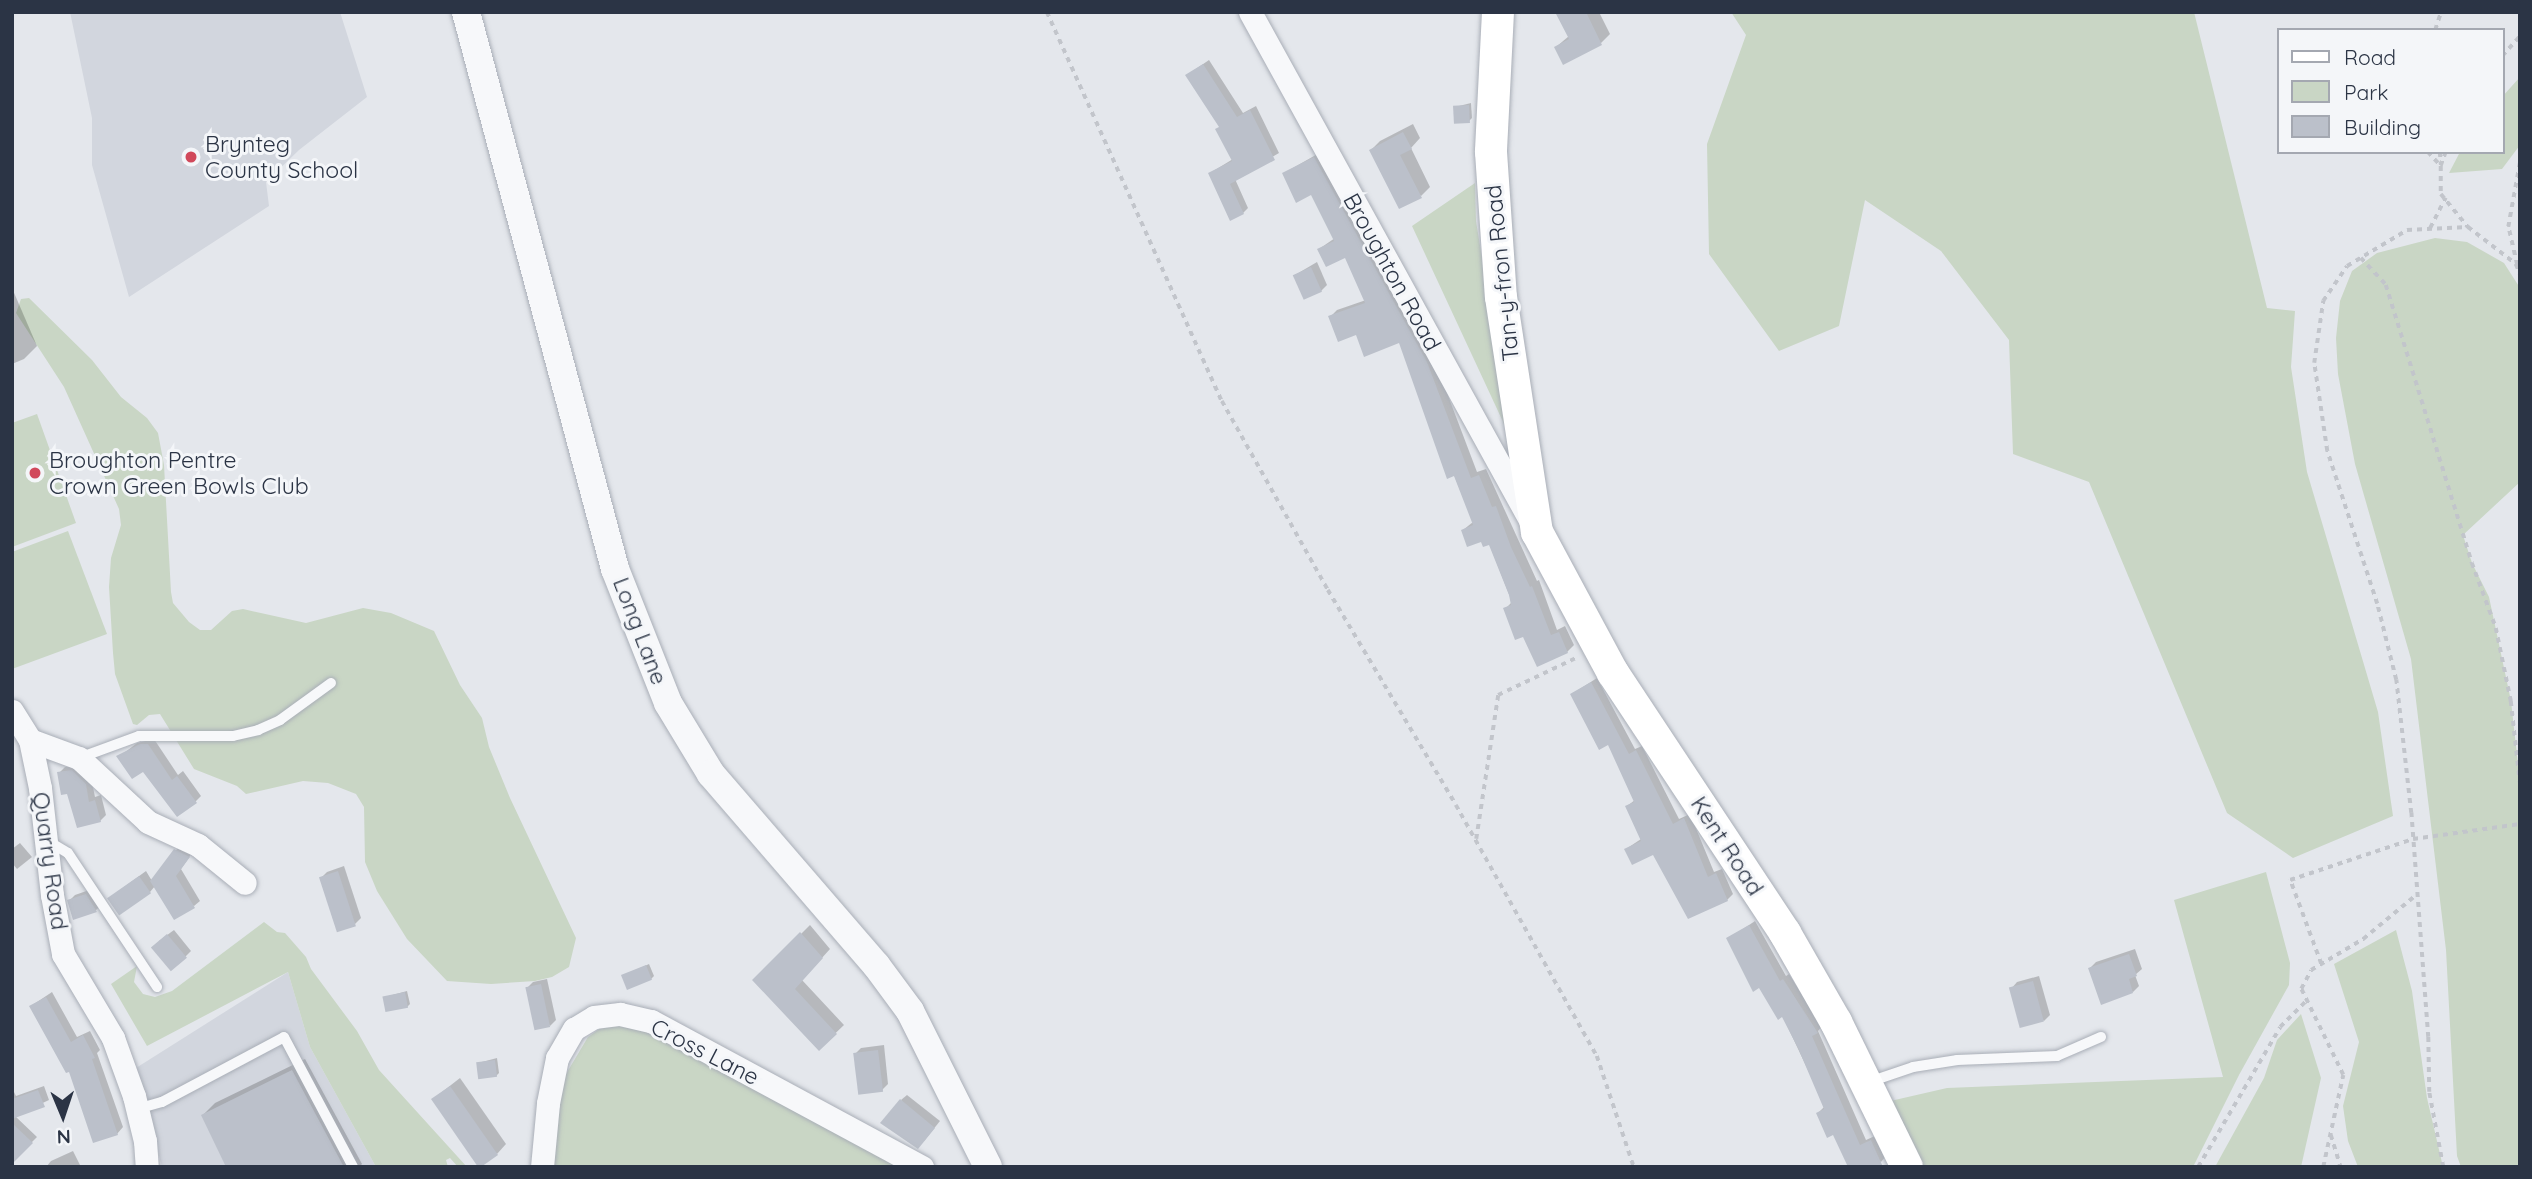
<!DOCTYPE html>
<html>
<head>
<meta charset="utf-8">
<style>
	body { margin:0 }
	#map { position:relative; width:2532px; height:1179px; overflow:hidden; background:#e4e7ec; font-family:Quicksand,sans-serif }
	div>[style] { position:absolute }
	.built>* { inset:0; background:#d2d6de }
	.green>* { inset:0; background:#c9d6c5 }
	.shadow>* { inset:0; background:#0003 }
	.building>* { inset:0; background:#bbc0ca; transform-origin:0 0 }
	.path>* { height:3.5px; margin-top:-1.75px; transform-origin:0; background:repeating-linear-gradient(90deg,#c2c5cb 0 5px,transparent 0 10px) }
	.roads { filter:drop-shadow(0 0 2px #a9aeb7) drop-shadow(0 0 2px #a9aeb7) }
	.service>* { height:10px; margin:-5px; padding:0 5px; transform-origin:5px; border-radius:5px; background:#f7f8fa }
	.minor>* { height:23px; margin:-11.5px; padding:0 11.5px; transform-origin:11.5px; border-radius:11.5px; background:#f7f8fa }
	.tertiary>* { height:28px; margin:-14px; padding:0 14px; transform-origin:14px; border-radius:14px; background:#f7f8fa }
	.secondary>* { height:32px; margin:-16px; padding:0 16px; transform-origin:16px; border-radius:16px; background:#fff }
	.dots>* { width:19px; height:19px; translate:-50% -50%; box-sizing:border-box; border:4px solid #f4f6f9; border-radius:50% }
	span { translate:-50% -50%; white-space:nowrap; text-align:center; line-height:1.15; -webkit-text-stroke:6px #f4f6f9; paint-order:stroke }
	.poi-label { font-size:23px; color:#2b3445 }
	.left { translate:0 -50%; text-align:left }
	.street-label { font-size:23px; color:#2b3445 }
	.frame { position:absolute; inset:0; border:14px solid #2b3445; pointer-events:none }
	.legend { position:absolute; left:2277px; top:28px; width:228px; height:126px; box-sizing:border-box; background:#f4f6f9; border:2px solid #a4a8b1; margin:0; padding:9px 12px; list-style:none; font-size:21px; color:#2b3445 }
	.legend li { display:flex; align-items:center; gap:14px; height:35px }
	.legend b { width:35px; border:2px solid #a4a8b1 }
	.north { position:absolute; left:28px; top:1081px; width:70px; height:70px; -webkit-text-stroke:5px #f4f6f9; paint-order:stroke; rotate:178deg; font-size:19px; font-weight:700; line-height:28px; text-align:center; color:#2b3445 }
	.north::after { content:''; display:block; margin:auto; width:24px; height:32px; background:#2b3445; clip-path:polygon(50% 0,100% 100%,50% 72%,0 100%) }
</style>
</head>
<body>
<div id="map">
	<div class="built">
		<div style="clip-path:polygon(70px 12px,340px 12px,367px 97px,299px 150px,266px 182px,269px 206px,129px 297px,92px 165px,92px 118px)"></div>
		<div style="clip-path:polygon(288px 972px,310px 1047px,376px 1167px,162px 1167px,136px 1068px)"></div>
	</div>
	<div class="green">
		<div style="clip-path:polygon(1731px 12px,2194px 12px,2267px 308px,2295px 311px,2291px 367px,2307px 472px,2378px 712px,2393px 816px,2293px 858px,2227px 813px,2089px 482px,2013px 454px,2009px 340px,1941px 251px,1865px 200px,1839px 326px,1779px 351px,1709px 254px,1707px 144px,1746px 35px)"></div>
		<div style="clip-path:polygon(2520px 77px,2520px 145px,2502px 169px,2449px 173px,2460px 152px,2502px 152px,2502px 97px)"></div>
		<div style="clip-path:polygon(1475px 183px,1476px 221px,1511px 439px,1412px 226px)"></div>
		<div style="clip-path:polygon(2435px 238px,2467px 242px,2504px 263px,2520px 288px,2520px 482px,2463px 535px,2472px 563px,2489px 597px,2511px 701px,2520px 783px,2520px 1167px,2461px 1167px,2457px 1156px,2446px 950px,2411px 659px,2355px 464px,2338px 374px,2336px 338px,2340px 301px,2352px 271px,2377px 253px)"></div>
		<div style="clip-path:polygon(29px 298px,92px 360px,121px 397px,147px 418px,158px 433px,164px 465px,171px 592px,173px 603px,189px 622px,200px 630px,211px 630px,232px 611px,243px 609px,306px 623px,363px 608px,391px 613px,434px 631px,460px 685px,482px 718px,489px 747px,510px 798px,576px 938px,569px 967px,552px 977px,535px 981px,491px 984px,447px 981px,407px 939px,377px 891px,365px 862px,364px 807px,356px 794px,328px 783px,303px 781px,246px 794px,237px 786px,194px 769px,160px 714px,149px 715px,137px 725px,133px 724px,115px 674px,113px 653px,109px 587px,111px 558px,121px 525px,119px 509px,64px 387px,16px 313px,21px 299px)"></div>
		<div style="clip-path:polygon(37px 414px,76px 523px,12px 547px,12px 423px)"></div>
		<div style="clip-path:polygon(68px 531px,107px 634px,12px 669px,12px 552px)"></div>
		<div style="clip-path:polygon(2266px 872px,2290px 963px,2289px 985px,2239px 1075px,2193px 1167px,1915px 1167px,1886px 1102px,1947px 1088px,2223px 1077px,2174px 900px)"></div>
		<div style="clip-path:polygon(264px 922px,277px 932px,285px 933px,306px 957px,311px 969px,357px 1031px,379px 1070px,467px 1167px,458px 1167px,450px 1158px,446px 1160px,448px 1167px,376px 1167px,310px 1047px,288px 972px,147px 1046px,111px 984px,137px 966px,134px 982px,143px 994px,155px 997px,172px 991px)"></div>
		<div style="clip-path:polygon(2396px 930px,2412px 991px,2427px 1098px,2443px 1167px,2358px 1167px,2348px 1141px,2343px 1106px,2359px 1042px,2334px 964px)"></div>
		<div style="clip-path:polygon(2301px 1014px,2321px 1078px,2301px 1167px,2215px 1167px,2264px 1078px,2277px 1040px)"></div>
		<div style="clip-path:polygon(608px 1023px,641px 1027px,904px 1167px,552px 1167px,563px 1079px,588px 1037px)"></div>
	</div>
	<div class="shadow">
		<div style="clip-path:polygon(1557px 12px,1599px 12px,1610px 34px,1601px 43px,1556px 47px,1569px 36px)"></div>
		<div style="clip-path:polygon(1209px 60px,1243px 113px,1256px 106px,1279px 153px,1235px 179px,1248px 208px,1243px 213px,1210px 173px,1233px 159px,1221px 126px,1187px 75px)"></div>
		<div style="clip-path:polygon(1471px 103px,1472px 118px,1469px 121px,1455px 107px)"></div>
		<div style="clip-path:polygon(1413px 124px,1420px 138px,1411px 148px,1430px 187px,1421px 196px,1371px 150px,1380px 141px)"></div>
		<div style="clip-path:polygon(1321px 152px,1433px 356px,1477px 472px,1486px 469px,1537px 581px,1539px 580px,1557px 630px,1565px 626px,1574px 645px,1567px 652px,1524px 635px,1505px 609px,1512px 602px,1489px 543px,1463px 530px,1473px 522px,1400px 341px,1357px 333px,1330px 317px,1337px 310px,1366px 300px,1346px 256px,1319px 249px,1335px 238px,1311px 193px,1284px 173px)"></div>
		<div style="clip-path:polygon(1317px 262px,1327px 285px,1321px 291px,1295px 275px)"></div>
		<div style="clip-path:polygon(12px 288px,37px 346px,24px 359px,12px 364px)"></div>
		<div style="clip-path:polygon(1597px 678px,1635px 749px,1642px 746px,1679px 819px,1690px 814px,1714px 872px,1722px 869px,1733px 894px,1727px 900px,1654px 853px,1626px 849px,1641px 839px,1627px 806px,1635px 800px,1608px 742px,1572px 694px)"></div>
		<div style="clip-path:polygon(154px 739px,178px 775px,183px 771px,201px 796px,195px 802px,119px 757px,137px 743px)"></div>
		<div style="clip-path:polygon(78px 765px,91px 777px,95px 797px,101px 795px,106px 815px,100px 821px,59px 773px,65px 767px)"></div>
		<div style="clip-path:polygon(20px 843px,32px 857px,17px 869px,12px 863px,12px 849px)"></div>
		<div style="clip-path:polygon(181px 844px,194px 850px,181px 869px,200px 901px,194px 906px,155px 886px,150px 892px,109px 898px,146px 871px,152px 881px)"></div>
		<div style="clip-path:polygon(344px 866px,361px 918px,355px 924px,321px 878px,327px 872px)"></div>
		<div style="clip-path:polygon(92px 889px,102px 905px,96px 910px,74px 917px,69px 901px,75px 895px)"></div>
		<div style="clip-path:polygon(1755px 921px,1786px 976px,1789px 974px,1822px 1026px,1818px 1031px,1866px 1140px,1877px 1135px,1886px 1156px,1881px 1162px,1834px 1133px,1818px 1113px,1825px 1106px,1782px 1015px,1728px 939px)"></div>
		<div style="clip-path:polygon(810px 925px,830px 949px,802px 980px,844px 1025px,819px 1049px,755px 980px)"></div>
		<div style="clip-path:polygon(174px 930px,191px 951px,185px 957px,159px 941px)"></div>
		<div style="clip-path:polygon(2135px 949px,2142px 969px,2135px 975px,2139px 986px,2133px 992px,2090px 968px,2096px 962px)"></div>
		<div style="clip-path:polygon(649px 964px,654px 976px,651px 979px,623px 976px)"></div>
		<div style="clip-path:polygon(2039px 976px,2050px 1015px,2044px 1021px,2011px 989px,2017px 982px)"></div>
		<div style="clip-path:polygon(547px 979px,556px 1020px,550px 1026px,527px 988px,533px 982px)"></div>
		<div style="clip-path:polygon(407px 991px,410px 1004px,407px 1007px,385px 997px)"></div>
		<div style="clip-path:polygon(52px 992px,77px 1037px,90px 1031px,100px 1050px,97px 1053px,123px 1127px,117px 1134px,70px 1069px,31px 1006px)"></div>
		<div style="clip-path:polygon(884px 1045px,888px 1084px,882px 1090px,855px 1054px,861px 1048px)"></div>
		<div style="clip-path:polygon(497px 1058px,499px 1073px,496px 1076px,478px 1063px)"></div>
		<div style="clip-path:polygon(305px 1059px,362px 1164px,359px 1167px,228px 1167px,203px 1115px,215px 1103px)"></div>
		<div style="clip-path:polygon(460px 1078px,506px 1144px,497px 1154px,433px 1099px)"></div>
		<div style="clip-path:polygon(44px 1086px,49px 1100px,15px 1116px,37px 1137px,17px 1157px,12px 1152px,12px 1088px,16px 1096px)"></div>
		<div style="clip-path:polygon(907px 1095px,940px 1121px,924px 1141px,901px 1100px)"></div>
		<div style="clip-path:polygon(73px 1151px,81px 1167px,46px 1167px,51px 1161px)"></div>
	</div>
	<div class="building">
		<div style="clip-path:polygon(1555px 12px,1586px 12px,1602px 45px,1563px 65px,1554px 47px,1569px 39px)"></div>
		<div style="clip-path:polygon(1203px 64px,1237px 117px,1250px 110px,1275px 160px,1230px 184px,1244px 214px,1230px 221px,1208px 173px,1232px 161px,1215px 129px,1219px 127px,1185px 75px)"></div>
		<div style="left:1469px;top:105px;width:18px;height:16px;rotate:87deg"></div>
		<div style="clip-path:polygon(1403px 132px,1412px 149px,1400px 155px,1422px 198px,1399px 209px,1369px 150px)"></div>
		<div style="clip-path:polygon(1314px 157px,1427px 362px,1471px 478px,1479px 475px,1492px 507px,1496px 506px,1511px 547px,1530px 587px,1532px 586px,1551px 635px,1559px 632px,1568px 653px,1537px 667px,1523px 637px,1515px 640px,1503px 608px,1511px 605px,1509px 595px,1489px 545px,1483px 547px,1481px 542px,1467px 547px,1461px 530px,1473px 525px,1454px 476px,1447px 479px,1399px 343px,1364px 357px,1356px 335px,1338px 342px,1328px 316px,1365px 303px,1345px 258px,1326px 267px,1317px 249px,1334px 241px,1311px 195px,1296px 203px,1282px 173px)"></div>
		<div style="left:1311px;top:267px;width:27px;height:20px;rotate:66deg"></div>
		<div style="clip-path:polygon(1591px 682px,1629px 754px,1636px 750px,1673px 824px,1684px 818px,1708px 877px,1716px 873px,1728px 901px,1688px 919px,1653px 855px,1632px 865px,1624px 849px,1641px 841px,1625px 806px,1634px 802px,1608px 745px,1599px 750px,1570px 694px)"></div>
		<div style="clip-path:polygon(140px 744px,148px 744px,172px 780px,177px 776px,197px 803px,177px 817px,143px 772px,132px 779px,116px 756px)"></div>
		<div style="clip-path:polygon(72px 770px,86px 784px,89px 802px,95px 800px,101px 822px,77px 828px,67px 794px,61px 795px,57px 772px)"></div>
		<div style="clip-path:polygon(174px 849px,190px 857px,176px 876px,195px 908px,174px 920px,150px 881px)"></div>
		<div style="left:338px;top:871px;width:58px;height:20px;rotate:72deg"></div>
		<div style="left:139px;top:876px;width:21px;height:39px;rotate:55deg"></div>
		<div style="clip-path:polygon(86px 894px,97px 912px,73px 920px,67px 900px)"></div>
		<div style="clip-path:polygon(1749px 925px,1780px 981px,1783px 979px,1818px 1033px,1812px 1036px,1860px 1145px,1871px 1140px,1883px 1167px,1848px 1167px,1833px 1135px,1827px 1138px,1816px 1113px,1824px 1109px,1798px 1048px,1782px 1017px,1778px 1020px,1759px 988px,1753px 992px,1726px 938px)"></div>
		<div style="clip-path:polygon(800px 932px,823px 958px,795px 989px,837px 1034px,819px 1051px,752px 980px)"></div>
		<div style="left:167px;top:934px;width:31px;height:21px;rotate:50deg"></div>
		<div style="clip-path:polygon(2129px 954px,2137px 976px,2129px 979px,2133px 993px,2101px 1005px,2088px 968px)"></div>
		<div style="left:646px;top:965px;width:16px;height:27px;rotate:68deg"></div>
		<div style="left:2033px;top:981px;width:42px;height:25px;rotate:75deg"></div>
		<div style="left:541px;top:984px;width:44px;height:16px;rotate:78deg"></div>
		<div style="left:405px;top:992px;width:16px;height:23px;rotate:79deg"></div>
		<div style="clip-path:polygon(46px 997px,71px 1042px,83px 1035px,95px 1058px,92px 1059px,118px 1135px,93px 1143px,69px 1072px,66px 1073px,29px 1006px)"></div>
		<div style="left:878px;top:1050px;width:42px;height:25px;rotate:83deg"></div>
		<div style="left:495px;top:1060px;width:17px;height:19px;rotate:83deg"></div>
		<div style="clip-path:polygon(292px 1070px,344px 1167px,226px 1167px,201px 1115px)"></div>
		<div style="clip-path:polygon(450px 1086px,498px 1155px,481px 1167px,478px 1167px,431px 1099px)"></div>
		<div style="clip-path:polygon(38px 1090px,45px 1107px,12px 1119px,12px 1099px)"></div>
		<div style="clip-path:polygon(900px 1099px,935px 1128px,918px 1149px,880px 1123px)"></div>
		<div style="clip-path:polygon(12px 1123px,33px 1143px,12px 1164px)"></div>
	</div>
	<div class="path">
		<div style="left:1047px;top:12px;width:427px;rotate:65.8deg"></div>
		<div style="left:1222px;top:401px;width:217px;rotate:60.7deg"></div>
		<div style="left:1328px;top:590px;width:250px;rotate:59.2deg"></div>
		<div style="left:1456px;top:805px;width:288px;rotate:60.7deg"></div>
		<div style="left:1597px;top:1056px;width:117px;rotate:71.6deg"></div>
		<div style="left:2435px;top:30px;width:19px;rotate:-72deg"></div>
		<div style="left:2502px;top:56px;width:27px;rotate:-48deg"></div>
		<div style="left:2428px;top:152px;width:19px;rotate:47deg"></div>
		<div style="left:2440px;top:152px;width:12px;rotate:85deg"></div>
		<div style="left:2446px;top:152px;width:15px;rotate:110deg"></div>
		<div style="left:2441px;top:166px;width:28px;rotate:90deg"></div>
		<div style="left:2441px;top:194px;width:43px;rotate:50.7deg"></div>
		<div style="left:2430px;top:228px;width:34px;rotate:-63deg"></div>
		<div style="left:2361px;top:258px;width:37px;rotate:47deg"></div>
		<div style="left:2386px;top:285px;width:291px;rotate:72.8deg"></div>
		<div style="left:2472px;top:563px;width:69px;rotate:69.7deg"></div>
		<div style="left:2496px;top:628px;width:75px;rotate:78.4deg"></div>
		<div style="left:2511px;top:701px;width:82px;rotate:83.7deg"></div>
		<div style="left:2517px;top:265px;width:39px;rotate:-103deg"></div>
		<div style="left:2508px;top:227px;width:67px;rotate:-79.7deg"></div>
		<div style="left:1476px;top:839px;width:146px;rotate:-81.3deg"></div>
		<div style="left:1498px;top:695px;width:89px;rotate:-25.4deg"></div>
		<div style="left:2321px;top:964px;width:90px;rotate:-110.3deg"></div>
		<div style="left:2290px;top:880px;width:130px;rotate:-18.4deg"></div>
		<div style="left:2413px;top:839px;width:108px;rotate:-8deg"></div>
		<div style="left:2331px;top:1135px;width:34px;rotate:73deg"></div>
		<div style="left:2198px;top:1167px;width:162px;rotate:-59.6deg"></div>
		<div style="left:2280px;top:1027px;width:38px;rotate:-45deg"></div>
		<div style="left:2323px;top:1167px;width:94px;rotate:-77.7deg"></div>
		<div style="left:2343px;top:1075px;width:96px;rotate:-116deg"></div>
		<div style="left:2301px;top:989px;width:21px;rotate:-62deg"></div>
		<div style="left:2311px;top:970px;width:61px;rotate:-30.8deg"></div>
		<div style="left:2363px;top:939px;width:69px;rotate:-39.7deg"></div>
		<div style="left:2443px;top:1167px;width:76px;rotate:-100.6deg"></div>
		<div style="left:2429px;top:1092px;width:55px;rotate:-91deg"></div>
		<div style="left:2428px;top:1037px;width:225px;rotate:-94.3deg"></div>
		<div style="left:2411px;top:813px;width:134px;rotate:-96.4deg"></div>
		<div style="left:2396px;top:680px;width:78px;rotate:-104deg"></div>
		<div style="left:2377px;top:604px;width:161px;rotate:-108.1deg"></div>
		<div style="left:2327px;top:451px;width:89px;rotate:-98.4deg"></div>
		<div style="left:2314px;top:363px;width:63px;rotate:-81.7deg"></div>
		<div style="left:2323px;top:301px;width:42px;rotate:-55.6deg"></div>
		<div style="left:2347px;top:266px;width:70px;rotate:-31deg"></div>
		<div style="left:2407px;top:230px;width:61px;rotate:-2.8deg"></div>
		<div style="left:2468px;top:227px;width:61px;rotate:37.6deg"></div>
		<div style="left:2516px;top:264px;width:11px;rotate:68deg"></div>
	</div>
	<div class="roads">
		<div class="service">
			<div style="left:79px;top:758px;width:64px;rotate:-20.1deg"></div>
			<div style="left:139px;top:736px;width:94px"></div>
			<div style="left:233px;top:736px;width:26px;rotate:-13deg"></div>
			<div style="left:258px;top:730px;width:24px;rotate:-24deg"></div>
			<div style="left:280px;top:720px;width:63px;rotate:-36deg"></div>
			<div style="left:48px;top:841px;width:23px;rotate:31deg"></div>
			<div style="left:68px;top:853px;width:161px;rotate:56.4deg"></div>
			<div style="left:1869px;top:1082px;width:46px;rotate:-18.8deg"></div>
			<div style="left:1913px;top:1067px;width:45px;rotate:-9deg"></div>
			<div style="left:1957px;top:1060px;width:100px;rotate:-2.3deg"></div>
			<div style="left:2057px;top:1056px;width:48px;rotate:-23.4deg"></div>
			<div style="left:137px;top:1109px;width:26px;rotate:-16deg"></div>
			<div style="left:162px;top:1102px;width:138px;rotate:-28deg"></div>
			<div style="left:284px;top:1037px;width:147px;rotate:62deg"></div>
		</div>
		<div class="minor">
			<div style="left:1250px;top:12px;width:580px;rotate:61.14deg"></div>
			<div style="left:12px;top:711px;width:34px;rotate:58deg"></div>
			<div style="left:30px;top:740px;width:49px;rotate:78.2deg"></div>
			<div style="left:40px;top:788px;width:108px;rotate:83.6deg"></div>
			<div style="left:52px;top:895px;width:60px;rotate:79.4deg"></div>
			<div style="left:63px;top:954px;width:98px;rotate:59.2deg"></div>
			<div style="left:113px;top:1038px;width:62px;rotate:70.1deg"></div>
			<div style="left:134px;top:1096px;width:46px;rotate:76.3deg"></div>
			<div style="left:145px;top:1141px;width:26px;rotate:86deg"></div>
			<div style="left:30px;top:740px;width:52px;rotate:20.2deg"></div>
			<div style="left:79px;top:758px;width:94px;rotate:42.8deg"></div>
			<div style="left:148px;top:822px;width:55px;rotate:24.7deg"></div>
			<div style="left:198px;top:845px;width:60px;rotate:39deg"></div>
			<div style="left:542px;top:1167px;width:64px;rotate:-84.6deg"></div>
			<div style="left:548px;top:1103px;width:46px;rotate:-78.7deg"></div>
			<div style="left:557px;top:1058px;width:34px;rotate:-60deg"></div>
			<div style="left:574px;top:1029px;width:23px;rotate:-31deg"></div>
			<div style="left:594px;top:1017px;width:26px;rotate:-7deg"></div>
			<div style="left:620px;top:1014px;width:32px;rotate:13deg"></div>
			<div style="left:651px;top:1021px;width:308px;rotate:28.3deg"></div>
		</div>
		<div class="tertiary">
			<div style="left:466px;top:12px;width:577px;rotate:75.02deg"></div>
			<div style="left:615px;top:569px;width:144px;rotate:68.4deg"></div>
			<div style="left:668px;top:703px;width:83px;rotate:58.8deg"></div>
			<div style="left:711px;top:774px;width:252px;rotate:49.2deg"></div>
			<div style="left:876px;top:965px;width:57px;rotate:53.5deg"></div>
			<div style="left:910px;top:1011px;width:174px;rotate:63.4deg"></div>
		</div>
		<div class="secondary">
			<div style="left:1498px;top:12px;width:140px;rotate:92.9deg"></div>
			<div style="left:1491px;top:152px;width:145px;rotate:86.1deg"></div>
			<div style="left:1501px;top:297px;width:238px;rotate:81.3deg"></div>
			<div style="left:1537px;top:532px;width:160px;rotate:61.7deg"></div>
			<div style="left:1613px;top:673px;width:312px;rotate:56.5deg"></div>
			<div style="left:1785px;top:933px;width:103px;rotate:60.2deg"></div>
			<div style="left:1836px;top:1022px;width:161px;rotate:63.9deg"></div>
		</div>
	</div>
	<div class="dots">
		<div style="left:191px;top:157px;background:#d1495b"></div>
		<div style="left:35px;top:473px;background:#d1495b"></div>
	</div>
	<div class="poi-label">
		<span class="left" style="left:205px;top:157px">Brynteg<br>County School</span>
		<span class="left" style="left:49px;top:473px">Broughton Pentre<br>Crown Green Bowls Club</span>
	</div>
	<div class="street-label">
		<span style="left:1392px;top:272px;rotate:61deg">Broughton Road</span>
		<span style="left:1502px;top:273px;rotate:-96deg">Tan-y-fron Road</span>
		<span style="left:640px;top:631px;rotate:69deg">Long Lane</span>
		<span style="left:1727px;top:846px;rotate:57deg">Kent Road</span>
		<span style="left:50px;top:861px;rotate:82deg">Quarry Road</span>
		<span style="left:705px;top:1052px;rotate:27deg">Cross Lane</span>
	</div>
	<div class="frame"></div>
	<ul class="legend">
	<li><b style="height:9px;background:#fff"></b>Road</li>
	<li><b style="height:19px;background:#c9d6c5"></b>Park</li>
	<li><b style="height:19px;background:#bbc0ca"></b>Building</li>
	</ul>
	<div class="north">N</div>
</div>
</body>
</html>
